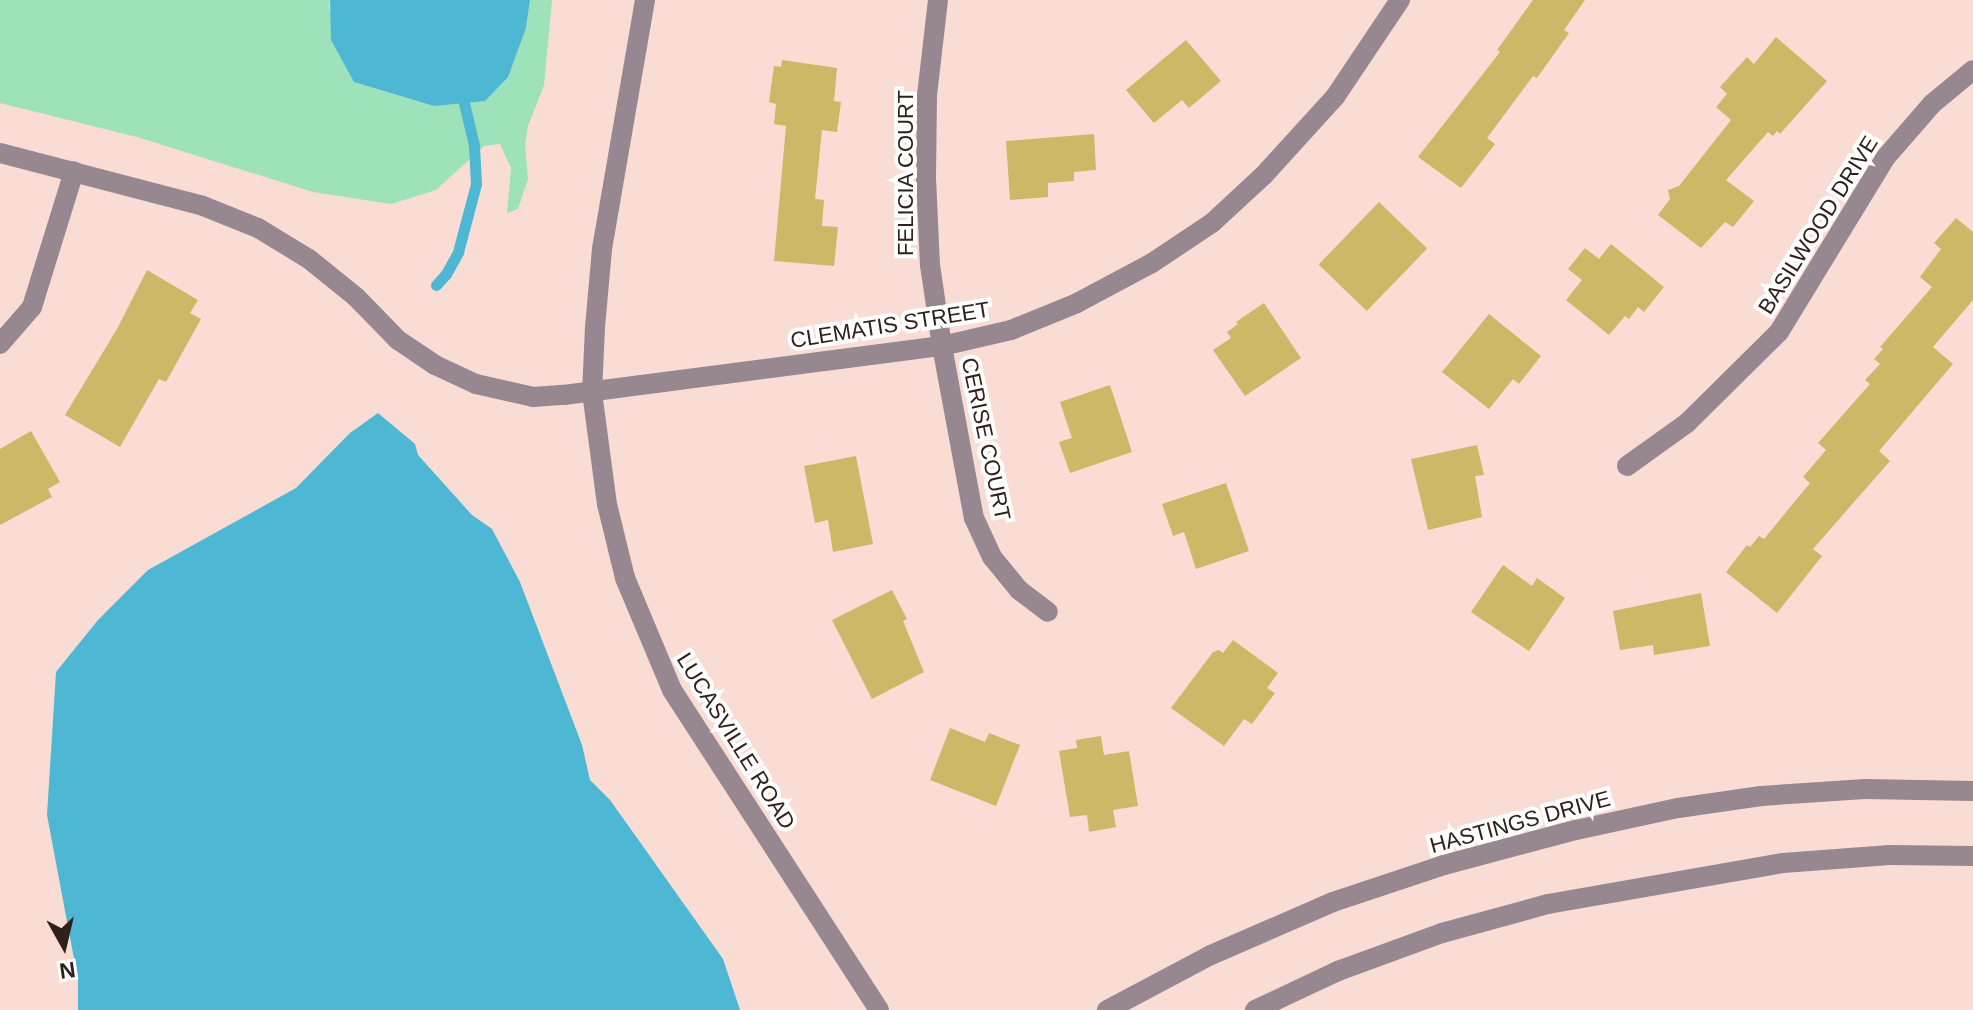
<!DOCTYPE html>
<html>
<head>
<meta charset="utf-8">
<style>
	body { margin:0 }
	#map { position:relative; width:1973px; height:1010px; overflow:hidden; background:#f9dcd3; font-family:Arial,sans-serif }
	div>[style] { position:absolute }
	.green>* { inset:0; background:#9de2ba }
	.water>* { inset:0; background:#4db7d4 }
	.stream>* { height:11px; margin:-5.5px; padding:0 5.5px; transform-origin:5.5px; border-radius:5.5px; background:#4db7d4 }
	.building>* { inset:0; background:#caba68; transform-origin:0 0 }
	.minor>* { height:20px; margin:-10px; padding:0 10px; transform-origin:10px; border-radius:10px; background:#978791 }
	span { translate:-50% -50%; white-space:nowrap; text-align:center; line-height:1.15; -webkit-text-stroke:8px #fff; paint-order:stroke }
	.street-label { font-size:22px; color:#30201a }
	.north { position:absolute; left:24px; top:906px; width:80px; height:80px; -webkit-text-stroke:6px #fff; paint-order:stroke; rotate:172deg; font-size:22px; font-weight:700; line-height:32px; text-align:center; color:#30201a }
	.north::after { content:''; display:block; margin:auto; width:28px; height:36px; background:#30201a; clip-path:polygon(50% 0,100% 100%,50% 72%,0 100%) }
</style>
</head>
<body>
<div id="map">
	<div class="green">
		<div style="clip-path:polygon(0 0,330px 0,329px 8px,354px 82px,435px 106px,526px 28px,530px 0,552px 0,544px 85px,528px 126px,525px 145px,528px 179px,518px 209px,507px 213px,511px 168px,500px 144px,484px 146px,436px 190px,391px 204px,313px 192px,137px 137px,0 103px)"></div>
	</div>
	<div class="water">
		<div style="clip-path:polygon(330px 0,530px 0,526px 28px,508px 77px,485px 101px,434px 106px,354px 82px,331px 40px)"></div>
		<div style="clip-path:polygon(378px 413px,415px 444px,418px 455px,472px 515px,492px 529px,520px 582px,582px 745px,590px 780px,610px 800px,723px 959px,740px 1010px,78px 1010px,78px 980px,47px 815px,56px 672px,98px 620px,148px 570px,296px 488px,350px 433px)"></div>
	</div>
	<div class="stream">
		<div style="left:436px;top:285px;width:15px;rotate:-48deg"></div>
		<div style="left:446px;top:274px;width:25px;rotate:-61deg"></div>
		<div style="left:458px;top:252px;width:70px;rotate:-75.2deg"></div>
		<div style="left:476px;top:184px;width:39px;rotate:-93deg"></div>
		<div style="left:474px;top:145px;width:43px;rotate:-103.4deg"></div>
	</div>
	<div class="building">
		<div style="clip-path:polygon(1533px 0,1585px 0,1564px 30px,1569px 33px,1537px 78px,1533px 76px,1487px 138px,1495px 144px,1461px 188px,1418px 157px,1500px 52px,1497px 50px)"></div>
		<div style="clip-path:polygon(1776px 37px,1827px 81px,1780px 134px,1777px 131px,1773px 136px,1768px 132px,1726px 180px,1754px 201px,1733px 227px,1725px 222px,1701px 248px,1658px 215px,1670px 199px,1668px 190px,1679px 186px,1731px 120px,1716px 107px,1727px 94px,1720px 87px,1747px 57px,1754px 64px)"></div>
		<div style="clip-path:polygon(1186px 40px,1221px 81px,1189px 108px,1182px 100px,1154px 123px,1126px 90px)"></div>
		<div style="clip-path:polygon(782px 60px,837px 68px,834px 101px,841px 102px,837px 132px,822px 130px,815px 199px,824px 200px,822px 226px,838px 227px,834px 266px,774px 261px,786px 126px,774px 124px,776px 104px,769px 102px,774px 66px,781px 67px)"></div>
		<div style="clip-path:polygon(1094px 134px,1096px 170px,1074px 172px,1074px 181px,1048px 183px,1048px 197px,1010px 200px,1006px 141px)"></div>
		<div style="left:1379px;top:202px;width:67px;height:87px;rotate:44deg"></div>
		<div style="clip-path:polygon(1956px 218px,1973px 232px,1973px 300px,1933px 347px,1953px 364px,1879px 451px,1890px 461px,1813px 549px,1822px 556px,1777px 613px,1726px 572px,1747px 545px,1750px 547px,1759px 536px,1764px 539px,1810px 483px,1803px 477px,1826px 450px,1818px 443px,1870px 384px,1865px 380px,1880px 364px,1874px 359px,1883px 349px,1880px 347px,1932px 287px,1920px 277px,1941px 249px,1934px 243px)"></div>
		<div style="clip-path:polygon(1611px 244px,1664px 287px,1644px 312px,1638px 307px,1629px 319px,1625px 316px,1609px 335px,1566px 300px,1582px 280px,1568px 269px,1585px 248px,1599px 259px)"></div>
		<div style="clip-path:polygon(147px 270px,198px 300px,190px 313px,201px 319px,166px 382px,159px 379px,120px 447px,65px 415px,117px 329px)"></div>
		<div style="clip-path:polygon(1264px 303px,1301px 358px,1245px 396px,1213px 350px,1231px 338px,1227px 332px,1238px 324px,1236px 322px)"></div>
		<div style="clip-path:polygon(1489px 314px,1541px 356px,1519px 384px,1513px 379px,1489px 409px,1442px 372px)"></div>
		<div style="clip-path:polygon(1110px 385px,1132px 452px,1070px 473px,1059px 442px,1072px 438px,1060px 402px)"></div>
		<div style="clip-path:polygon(31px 431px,60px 482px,48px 489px,52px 497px,0 525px,0 449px)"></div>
		<div style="clip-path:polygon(1477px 445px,1484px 475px,1475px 476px,1482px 517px,1428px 530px,1411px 459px)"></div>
		<div style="clip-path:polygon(856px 456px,873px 544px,833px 552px,828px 520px,815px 523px,804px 466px)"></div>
		<div style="clip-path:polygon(1226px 483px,1249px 551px,1196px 569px,1184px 532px,1173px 536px,1162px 504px)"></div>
		<div style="clip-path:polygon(1503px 565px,1532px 586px,1537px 578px,1565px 598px,1529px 651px,1471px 612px)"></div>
		<div style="clip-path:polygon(892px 590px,907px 619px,903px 621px,924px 672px,872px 699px,832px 620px)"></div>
		<div style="clip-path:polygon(1701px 593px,1710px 646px,1654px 655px,1653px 645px,1620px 650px,1613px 611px)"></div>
		<div style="clip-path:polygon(1233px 640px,1278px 673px,1267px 688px,1275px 693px,1252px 724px,1244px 719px,1224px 746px,1171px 708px,1213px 652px,1219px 650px,1223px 653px)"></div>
		<div style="clip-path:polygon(950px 728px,985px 742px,989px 733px,1020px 745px,996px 806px,930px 780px)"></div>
		<div style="clip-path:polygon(1101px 736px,1104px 755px,1129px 751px,1138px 806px,1113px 810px,1116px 827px,1089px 832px,1087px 815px,1070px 817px,1059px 751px,1077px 748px,1076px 740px)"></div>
	</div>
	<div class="minor">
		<div style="left:645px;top:0;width:253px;rotate:99.8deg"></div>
		<div style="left:602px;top:249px;width:78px;rotate:95.1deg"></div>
		<div style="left:595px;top:327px;width:65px;rotate:92.6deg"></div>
		<div style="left:592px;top:392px;width:113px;rotate:82.4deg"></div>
		<div style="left:607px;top:504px;width:76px;rotate:76.3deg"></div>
		<div style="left:625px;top:578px;width:121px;rotate:67.2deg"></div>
		<div style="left:672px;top:690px;width:381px;rotate:57.1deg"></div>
		<div style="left:938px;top:0;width:96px;rotate:96.6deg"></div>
		<div style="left:927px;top:95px;width:83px;rotate:90.7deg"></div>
		<div style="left:926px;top:178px;width:87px;rotate:87.4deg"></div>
		<div style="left:930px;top:265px;width:82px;rotate:81.6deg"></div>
		<div style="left:942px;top:346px;width:175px;rotate:79.5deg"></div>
		<div style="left:974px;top:518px;width:43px;rotate:65.2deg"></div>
		<div style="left:992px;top:557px;width:43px;rotate:50.7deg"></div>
		<div style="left:1019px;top:590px;width:36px;rotate:37deg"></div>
		<div style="left:0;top:153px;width:210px;rotate:14.6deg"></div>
		<div style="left:203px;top:206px;width:59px;rotate:21.8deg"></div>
		<div style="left:258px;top:228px;width:60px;rotate:31.3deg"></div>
		<div style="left:309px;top:259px;width:60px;rotate:39deg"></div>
		<div style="left:356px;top:297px;width:60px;rotate:45.7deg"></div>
		<div style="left:398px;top:340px;width:45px;rotate:34deg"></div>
		<div style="left:435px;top:365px;width:45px;rotate:24.9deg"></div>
		<div style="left:476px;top:384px;width:58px;rotate:12.8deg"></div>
		<div style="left:533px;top:397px;width:31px;rotate:-4deg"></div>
		<div style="left:564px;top:395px;width:381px;rotate:-7.4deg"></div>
		<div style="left:942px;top:346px;width:71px;rotate:-13.1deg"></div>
		<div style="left:1011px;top:330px;width:71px;rotate:-22.2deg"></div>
		<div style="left:1077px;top:303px;width:85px;rotate:-28.1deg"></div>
		<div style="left:1152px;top:263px;width:72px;rotate:-33.7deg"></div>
		<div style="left:1212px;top:223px;width:69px;rotate:-42.7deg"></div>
		<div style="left:1263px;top:176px;width:107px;rotate:-47.7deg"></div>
		<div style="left:1335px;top:97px;width:117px;rotate:-56.2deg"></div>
		<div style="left:0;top:344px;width:49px;rotate:-49.1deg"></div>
		<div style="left:32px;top:307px;width:142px;rotate:-72.8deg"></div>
		<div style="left:1627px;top:466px;width:74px;rotate:-35.6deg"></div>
		<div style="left:1687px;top:423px;width:129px;rotate:-44.7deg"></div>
		<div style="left:1779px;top:332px;width:205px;rotate:-58.6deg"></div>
		<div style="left:1886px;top:157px;width:70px;rotate:-49deg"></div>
		<div style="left:1932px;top:104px;width:53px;rotate:-39.7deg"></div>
		<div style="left:1107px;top:1010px;width:118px;rotate:-27.9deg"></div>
		<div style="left:1211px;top:955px;width:133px;rotate:-23.5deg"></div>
		<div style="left:1333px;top:902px;width:117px;rotate:-18.4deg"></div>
		<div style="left:1444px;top:865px;width:137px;rotate:-14.9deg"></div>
		<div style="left:1576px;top:830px;width:104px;rotate:-12.2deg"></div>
		<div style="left:1678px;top:808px;width:84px;rotate:-8.2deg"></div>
		<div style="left:1761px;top:796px;width:104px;rotate:-3.9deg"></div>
		<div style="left:1865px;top:789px;width:108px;rotate:1.1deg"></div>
		<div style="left:1255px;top:1010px;width:92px;rotate:-25.2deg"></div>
		<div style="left:1338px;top:971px;width:111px;rotate:-20.1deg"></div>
		<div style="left:1442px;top:933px;width:110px;rotate:-15.3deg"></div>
		<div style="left:1548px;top:904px;width:239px;rotate:-9.9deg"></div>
		<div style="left:1783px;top:863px;width:107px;rotate:-4.3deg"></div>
		<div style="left:1890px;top:855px;width:83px;rotate:0.7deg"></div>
	</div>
	<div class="street-label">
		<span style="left:906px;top:173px;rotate:-90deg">FELICIA COURT</span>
		<span style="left:1818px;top:225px;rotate:-58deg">BASILWOOD DRIVE</span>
		<span style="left:890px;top:325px;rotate:-9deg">CLEMATIS STREET</span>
		<span style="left:986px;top:439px;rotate:78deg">CERISE COURT</span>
		<span style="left:736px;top:741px;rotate:58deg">LUCASVILLE ROAD</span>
		<span style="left:1520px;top:822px;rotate:-15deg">HASTINGS DRIVE</span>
	</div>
	<div class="north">N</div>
</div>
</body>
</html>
